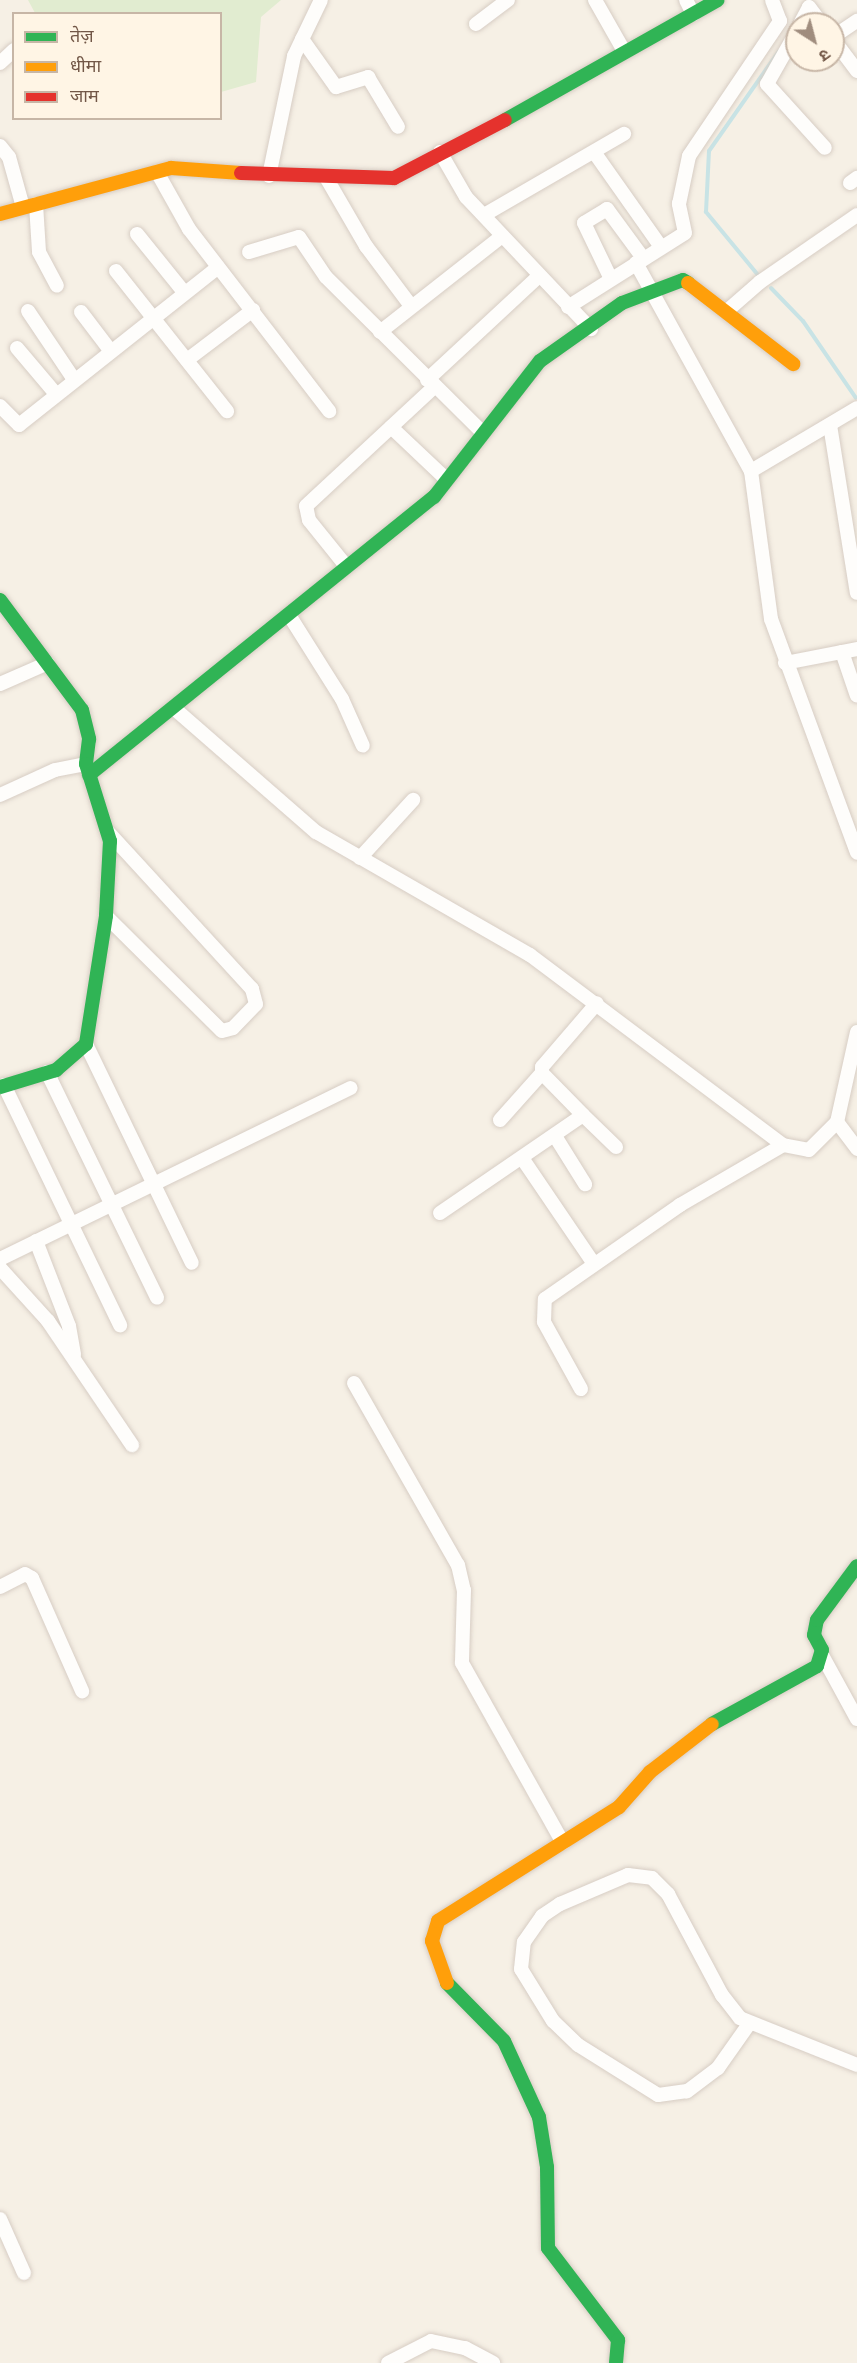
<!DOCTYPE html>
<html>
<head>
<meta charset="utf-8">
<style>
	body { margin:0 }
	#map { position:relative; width:857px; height:2363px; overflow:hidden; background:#f6f0e5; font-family:"Fira Sans Condensed","Noto Sans Devanagari",sans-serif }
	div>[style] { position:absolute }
	.green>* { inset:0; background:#e1ecd0 }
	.stream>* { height:4px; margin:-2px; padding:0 2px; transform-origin:2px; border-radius:2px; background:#c8e3e5 }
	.roads { filter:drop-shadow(0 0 2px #d7cdc4) drop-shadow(0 0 2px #d7cdc4) }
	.street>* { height:14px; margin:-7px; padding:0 7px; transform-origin:7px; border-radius:7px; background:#fefdfb }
	.fast>* { height:14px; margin:-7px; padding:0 7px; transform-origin:7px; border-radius:7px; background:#30b455 }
	.slow>* { height:14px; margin:-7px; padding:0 7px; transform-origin:7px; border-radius:7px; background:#ff9f0a }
	.jam>* { height:14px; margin:-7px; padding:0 7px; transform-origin:7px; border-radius:7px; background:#e5322d }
	span { translate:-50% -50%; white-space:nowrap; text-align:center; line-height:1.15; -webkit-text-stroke:4.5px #fff5e5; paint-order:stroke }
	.legend { position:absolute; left:12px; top:12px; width:210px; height:108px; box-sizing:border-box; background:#fff5e5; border:2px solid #c7b6a6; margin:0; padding:8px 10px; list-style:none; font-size:18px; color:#725747 }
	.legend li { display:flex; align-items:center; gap:12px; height:30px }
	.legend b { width:30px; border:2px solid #c7b6a6 }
	.north { position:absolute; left:785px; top:12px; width:60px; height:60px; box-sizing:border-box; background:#fff5e5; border:2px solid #c7b6a6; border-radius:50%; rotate:144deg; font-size:16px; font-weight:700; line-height:24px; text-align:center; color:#725747 }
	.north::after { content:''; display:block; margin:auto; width:21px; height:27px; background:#a08d7e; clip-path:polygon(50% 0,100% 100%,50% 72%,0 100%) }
</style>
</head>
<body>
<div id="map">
	<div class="green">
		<div style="clip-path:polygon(28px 0,281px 0,261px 17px,256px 82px,221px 92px,220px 14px,35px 13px)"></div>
	</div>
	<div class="stream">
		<div style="left:758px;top:275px;width:82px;rotate:-129.5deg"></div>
		<div style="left:706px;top:212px;width:61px;rotate:-87.2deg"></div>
		<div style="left:709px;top:151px;width:122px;rotate:-55deg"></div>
		<div style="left:771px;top:288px;width:46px;rotate:45.9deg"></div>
		<div style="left:803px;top:321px;width:93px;rotate:55.5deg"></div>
	</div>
	<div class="roads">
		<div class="street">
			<div style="left:595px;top:0;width:59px;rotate:60.4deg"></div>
			<div style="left:686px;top:0;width:16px;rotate:63deg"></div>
			<div style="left:476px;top:24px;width:40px;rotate:-37deg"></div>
			<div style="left:800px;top:24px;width:19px;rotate:-62deg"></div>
			<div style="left:809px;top:7px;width:21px;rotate:53deg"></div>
			<div style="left:797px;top:31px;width:61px;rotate:119.5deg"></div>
			<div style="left:767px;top:84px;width:86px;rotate:47.8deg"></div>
			<div style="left:833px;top:37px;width:29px;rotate:-34deg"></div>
			<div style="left:302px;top:39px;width:59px;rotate:54.7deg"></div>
			<div style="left:336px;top:87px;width:34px;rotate:-17deg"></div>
			<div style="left:368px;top:77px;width:58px;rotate:59deg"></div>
			<div style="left:833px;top:39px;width:40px;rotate:53deg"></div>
			<div style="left:0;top:63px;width:19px;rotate:-43deg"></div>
			<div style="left:0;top:146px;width:14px;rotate:51deg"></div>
			<div style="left:9px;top:157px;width:52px;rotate:74.4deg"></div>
			<div style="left:440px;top:152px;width:52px;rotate:60deg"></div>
			<div style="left:466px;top:197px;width:182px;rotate:46.6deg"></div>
			<div style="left:594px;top:152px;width:116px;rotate:54.8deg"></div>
			<div style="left:157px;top:172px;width:65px;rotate:60.7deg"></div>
			<div style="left:189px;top:229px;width:230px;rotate:52.4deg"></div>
			<div style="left:269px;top:176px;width:123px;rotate:-78.2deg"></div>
			<div style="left:294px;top:56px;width:62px;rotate:-64.3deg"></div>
			<div style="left:327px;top:179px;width:78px;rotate:59.8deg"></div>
			<div style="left:366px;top:246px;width:75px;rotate:53.1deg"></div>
			<div style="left:850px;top:183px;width:9px;rotate:-36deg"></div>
			<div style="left:36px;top:204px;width:48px;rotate:86.4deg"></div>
			<div style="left:39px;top:252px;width:38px;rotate:62deg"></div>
			<div style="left:484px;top:215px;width:162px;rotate:-30.1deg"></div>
			<div style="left:137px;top:234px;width:75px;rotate:51deg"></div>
			<div style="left:249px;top:252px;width:52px;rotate:-16.7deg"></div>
			<div style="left:299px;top:237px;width:48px;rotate:56deg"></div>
			<div style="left:326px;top:277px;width:221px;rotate:44.8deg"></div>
			<div style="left:636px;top:263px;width:238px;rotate:61.1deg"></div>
			<div style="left:751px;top:471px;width:149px;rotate:82.3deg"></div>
			<div style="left:771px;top:619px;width:249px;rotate:69.8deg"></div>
			<div style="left:116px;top:271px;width:179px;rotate:51.6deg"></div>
			<div style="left:610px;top:277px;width:60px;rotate:-115.7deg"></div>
			<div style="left:584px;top:223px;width:27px;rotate:-31deg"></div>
			<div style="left:607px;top:209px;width:61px;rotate:53.7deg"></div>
			<div style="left:568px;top:307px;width:138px;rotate:-32.3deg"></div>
			<div style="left:685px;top:233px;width:30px;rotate:-102deg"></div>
			<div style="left:679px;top:204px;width:49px;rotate:-78.2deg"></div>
			<div style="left:689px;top:156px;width:163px;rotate:-56deg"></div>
			<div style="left:780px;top:21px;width:22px;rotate:-111deg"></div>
			<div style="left:728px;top:310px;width:43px;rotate:-41.2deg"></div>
			<div style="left:760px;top:282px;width:118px;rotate:-34.6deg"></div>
			<div style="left:28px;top:311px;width:81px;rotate:56.1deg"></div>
			<div style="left:81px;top:312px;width:48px;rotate:52.7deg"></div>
			<div style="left:380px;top:332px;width:155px;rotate:-38.2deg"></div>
			<div style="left:17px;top:348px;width:59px;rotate:49.8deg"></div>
			<div style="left:187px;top:360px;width:83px;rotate:-37.1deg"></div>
			<div style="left:427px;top:380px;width:153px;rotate:-42.9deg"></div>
			<div style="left:0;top:406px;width:27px;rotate:45deg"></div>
			<div style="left:19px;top:425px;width:254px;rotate:-38.4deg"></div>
			<div style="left:830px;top:425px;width:170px;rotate:80.9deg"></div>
			<div style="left:391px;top:427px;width:77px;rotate:43.4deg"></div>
			<div style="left:751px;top:471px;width:123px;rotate:-30.7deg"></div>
			<div style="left:346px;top:566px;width:59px;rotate:-128.8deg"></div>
			<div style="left:309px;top:520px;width:14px;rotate:-102deg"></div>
			<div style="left:306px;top:506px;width:175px;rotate:-42.9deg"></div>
			<div style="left:289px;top:615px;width:99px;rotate:57.8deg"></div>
			<div style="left:342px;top:699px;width:51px;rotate:65.9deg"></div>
			<div style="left:842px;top:652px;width:46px;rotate:71.2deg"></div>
			<div style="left:785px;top:663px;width:73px;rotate:-11deg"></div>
			<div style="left:0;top:684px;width:52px;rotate:-23.6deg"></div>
			<div style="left:176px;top:710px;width:186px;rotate:41.1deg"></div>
			<div style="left:316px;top:832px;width:247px;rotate:29.9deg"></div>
			<div style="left:530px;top:955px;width:316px;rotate:36.9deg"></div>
			<div style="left:783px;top:1145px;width:26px;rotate:11deg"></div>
			<div style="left:809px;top:1150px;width:40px;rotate:-45deg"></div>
			<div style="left:0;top:795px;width:60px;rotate:-24.4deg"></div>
			<div style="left:55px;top:770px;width:32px;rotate:-11deg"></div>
			<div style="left:360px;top:858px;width:79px;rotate:-47.6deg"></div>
			<div style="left:106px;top:916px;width:163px;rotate:44.8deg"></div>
			<div style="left:222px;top:1031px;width:11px;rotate:-15deg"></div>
			<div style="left:233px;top:1028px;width:33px;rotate:-46deg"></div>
			<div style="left:256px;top:1004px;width:16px;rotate:-105deg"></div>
			<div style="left:252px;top:989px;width:213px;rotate:-132.5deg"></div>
			<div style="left:857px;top:1032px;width:92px;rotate:102.5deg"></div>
			<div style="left:837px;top:1122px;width:34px;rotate:53deg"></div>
			<div style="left:86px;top:1044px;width:243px;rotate:64.2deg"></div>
			<div style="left:47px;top:1072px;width:251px;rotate:64deg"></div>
			<div style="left:4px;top:1085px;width:267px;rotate:64.2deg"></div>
			<div style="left:583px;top:1115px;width:46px;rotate:44.1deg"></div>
			<div style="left:500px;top:1120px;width:63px;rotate:-48.2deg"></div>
			<div style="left:555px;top:1136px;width:57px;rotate:58deg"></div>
			<div style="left:522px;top:1158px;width:128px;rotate:55.8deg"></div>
			<div style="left:440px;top:1213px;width:173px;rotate:-34.4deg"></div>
			<div style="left:583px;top:1115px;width:59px;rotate:-134.3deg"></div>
			<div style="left:542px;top:1073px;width:6px;rotate:-90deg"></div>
			<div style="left:542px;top:1067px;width:84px;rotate:-49.3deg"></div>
			<div style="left:36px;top:1241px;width:91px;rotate:68.8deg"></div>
			<div style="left:69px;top:1326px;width:29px;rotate:80deg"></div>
			<div style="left:0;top:1259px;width:390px;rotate:-26deg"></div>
			<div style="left:0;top:1268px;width:72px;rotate:47.8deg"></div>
			<div style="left:48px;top:1321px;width:150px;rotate:55.9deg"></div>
			<div style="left:354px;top:1383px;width:210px;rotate:60.3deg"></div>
			<div style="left:458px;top:1565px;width:26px;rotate:77deg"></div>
			<div style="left:464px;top:1590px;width:73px;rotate:91.6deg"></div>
			<div style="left:462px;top:1663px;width:206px;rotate:60.7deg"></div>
			<div style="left:581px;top:1389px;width:77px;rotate:-118.9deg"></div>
			<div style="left:544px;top:1322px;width:23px;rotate:-88deg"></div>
			<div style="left:545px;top:1299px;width:165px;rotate:-34.8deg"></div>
			<div style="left:680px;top:1205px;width:119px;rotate:-30.2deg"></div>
			<div style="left:0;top:1587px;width:28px;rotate:-27deg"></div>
			<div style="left:25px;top:1574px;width:8px;rotate:30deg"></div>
			<div style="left:32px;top:1578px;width:124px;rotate:66.1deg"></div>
			<div style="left:822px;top:1655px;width:73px;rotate:61.3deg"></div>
			<div style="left:749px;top:2024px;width:54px;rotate:125.2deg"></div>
			<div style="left:718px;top:2068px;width:39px;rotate:143deg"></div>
			<div style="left:687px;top:2091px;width:29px;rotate:172deg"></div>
			<div style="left:658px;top:2095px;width:94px;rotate:-148deg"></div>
			<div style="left:578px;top:2045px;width:35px;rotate:-136deg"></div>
			<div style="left:553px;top:2021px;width:61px;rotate:-121.6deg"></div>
			<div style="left:521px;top:1969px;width:27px;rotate:-84deg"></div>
			<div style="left:524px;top:1942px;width:32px;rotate:-55deg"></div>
			<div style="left:542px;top:1916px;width:22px;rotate:-34deg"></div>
			<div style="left:560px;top:1904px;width:74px;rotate:-23.1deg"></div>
			<div style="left:628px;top:1875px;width:24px;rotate:7deg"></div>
			<div style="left:652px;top:1878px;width:23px;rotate:45deg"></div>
			<div style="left:668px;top:1894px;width:115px;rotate:61.9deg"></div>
			<div style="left:722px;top:1995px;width:29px;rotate:52deg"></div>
			<div style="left:740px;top:2018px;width:126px;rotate:21.9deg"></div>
			<div style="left:0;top:2219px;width:59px;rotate:66deg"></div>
			<div style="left:388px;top:2363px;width:48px;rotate:-27.1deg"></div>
			<div style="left:431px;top:2341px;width:35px;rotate:12deg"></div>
			<div style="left:465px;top:2348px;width:32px;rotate:28deg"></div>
		</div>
		<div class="fast">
			<div style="left:505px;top:120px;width:244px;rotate:-29.4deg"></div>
			<div style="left:0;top:600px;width:137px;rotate:53.3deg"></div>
			<div style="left:82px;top:710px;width:30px;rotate:76deg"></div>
			<div style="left:89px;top:739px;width:25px;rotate:97deg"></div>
			<div style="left:86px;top:764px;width:81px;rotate:72.7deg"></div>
			<div style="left:110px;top:841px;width:75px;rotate:93.1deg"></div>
			<div style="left:106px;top:916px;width:130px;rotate:98.9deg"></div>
			<div style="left:86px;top:1044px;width:40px;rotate:139deg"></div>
			<div style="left:56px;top:1070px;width:59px;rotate:163.1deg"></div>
			<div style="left:89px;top:775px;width:443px;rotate:-38.9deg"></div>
			<div style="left:434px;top:497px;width:172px;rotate:-52.1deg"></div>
			<div style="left:540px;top:361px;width:100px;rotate:-35.3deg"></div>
			<div style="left:622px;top:303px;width:65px;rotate:-20.7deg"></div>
			<div style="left:683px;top:280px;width:6px;rotate:31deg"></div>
			<div style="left:712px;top:1724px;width:120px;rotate:-28.9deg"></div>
			<div style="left:817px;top:1666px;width:17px;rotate:-73deg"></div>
			<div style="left:822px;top:1650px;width:17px;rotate:-118deg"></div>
			<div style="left:814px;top:1635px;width:15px;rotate:-79deg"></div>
			<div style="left:817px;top:1620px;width:67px;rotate:-53.5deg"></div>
			<div style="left:447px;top:1983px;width:81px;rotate:45.5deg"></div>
			<div style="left:504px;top:2041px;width:84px;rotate:65.3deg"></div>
			<div style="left:539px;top:2117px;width:51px;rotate:80.9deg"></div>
			<div style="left:547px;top:2167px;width:81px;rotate:89.3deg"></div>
			<div style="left:548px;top:2248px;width:116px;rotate:52.7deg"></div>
			<div style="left:618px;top:2340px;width:23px;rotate:95deg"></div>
		</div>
		<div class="slow">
			<div style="left:0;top:214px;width:177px;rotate:-15.1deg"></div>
			<div style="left:171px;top:168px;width:70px;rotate:4.1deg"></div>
			<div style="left:688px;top:283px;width:133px;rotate:37.6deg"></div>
			<div style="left:447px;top:1983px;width:45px;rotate:-109.7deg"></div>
			<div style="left:432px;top:1941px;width:21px;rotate:-73deg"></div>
			<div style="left:438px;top:1921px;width:214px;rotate:-32.2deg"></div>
			<div style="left:619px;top:1807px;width:47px;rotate:-48.5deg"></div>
			<div style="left:650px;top:1772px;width:78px;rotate:-37.7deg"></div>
		</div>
		<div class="jam">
			<div style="left:241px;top:173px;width:153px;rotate:1.9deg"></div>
			<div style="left:394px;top:178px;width:125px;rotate:-27.6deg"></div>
		</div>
	</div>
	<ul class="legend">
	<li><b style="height:8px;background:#30b455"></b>तेज़</li>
	<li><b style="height:8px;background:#ff9f0a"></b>धीमा</li>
	<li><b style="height:8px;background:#e5322d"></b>जाम</li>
	</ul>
	<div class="north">उ</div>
</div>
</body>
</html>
